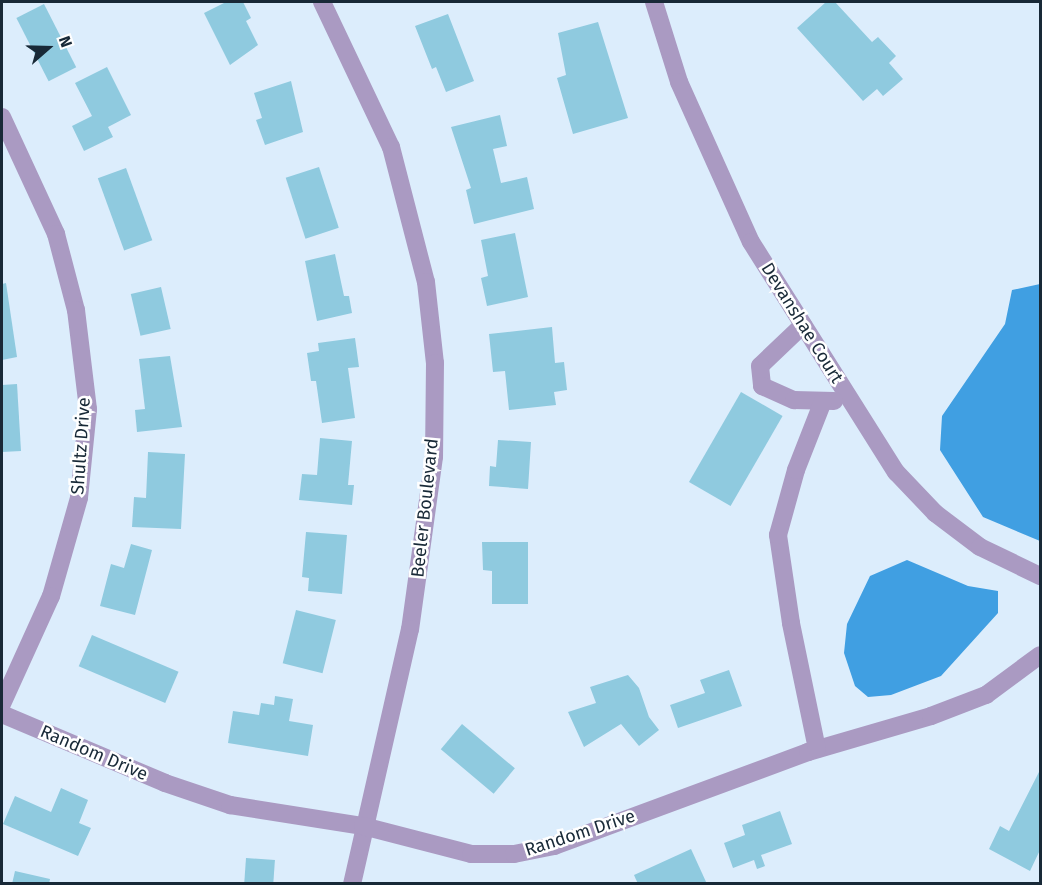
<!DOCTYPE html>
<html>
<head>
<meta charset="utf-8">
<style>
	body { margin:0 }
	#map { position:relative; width:1042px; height:885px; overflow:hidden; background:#dcedfc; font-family:"Fira Sans",sans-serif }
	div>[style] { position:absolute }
	.water>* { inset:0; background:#409fe2 }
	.building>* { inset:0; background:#8fcadf; transform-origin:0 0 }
	.minor>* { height:18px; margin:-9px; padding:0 9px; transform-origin:9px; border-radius:9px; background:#aa9ac2 }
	span { translate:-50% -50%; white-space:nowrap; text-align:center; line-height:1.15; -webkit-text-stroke:5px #fff; paint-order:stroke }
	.street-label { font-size:18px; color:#182937 }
	.frame { position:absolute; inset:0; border:3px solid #182937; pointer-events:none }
	.north { position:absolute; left:18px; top:18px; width:60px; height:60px; -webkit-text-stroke:4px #fff; paint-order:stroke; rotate:70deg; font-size:16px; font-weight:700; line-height:24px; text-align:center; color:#182937 }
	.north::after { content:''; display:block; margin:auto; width:21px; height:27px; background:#182937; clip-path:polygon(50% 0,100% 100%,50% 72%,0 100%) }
</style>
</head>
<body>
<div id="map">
	<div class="water">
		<div style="clip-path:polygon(1040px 284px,1040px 541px,983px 517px,940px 450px,942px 416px,1005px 324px,1012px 290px)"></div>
		<div style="clip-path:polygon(907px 560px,968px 586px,998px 591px,998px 613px,941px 676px,891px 695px,868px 697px,855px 686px,844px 653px,847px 624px,870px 576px)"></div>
	</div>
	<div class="building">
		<div style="clip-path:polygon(226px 2px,243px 2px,251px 18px,246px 21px,258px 45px,230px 65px,204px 13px)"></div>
		<div style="clip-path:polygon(826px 2px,835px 2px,872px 42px,878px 37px,896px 56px,889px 63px,903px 79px,883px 96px,877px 89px,863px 101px,797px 28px)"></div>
		<div style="left:44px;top:4px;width:71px;height:31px;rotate:63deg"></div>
		<div style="clip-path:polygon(448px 14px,474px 81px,446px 92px,436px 67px,432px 69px,415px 26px)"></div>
		<div style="clip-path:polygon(598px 22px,628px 118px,573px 134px,557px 78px,566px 75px,558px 33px)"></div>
		<div style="clip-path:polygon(107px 67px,131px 115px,108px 127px,113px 137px,84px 151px,72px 126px,92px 116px,75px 83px)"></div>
		<div style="clip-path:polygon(291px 81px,303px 132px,265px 145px,256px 120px,262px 118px,254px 93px)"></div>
		<div style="clip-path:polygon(500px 115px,507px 146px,493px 149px,501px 183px,527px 177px,534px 209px,474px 224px,466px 190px,471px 188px,451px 127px)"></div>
		<div style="left:319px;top:167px;width:64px;height:35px;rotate:72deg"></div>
		<div style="left:126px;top:168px;width:77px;height:30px;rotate:70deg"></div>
		<div style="clip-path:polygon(515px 233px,528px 297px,487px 306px,481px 278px,488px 276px,481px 240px)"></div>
		<div style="clip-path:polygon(335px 254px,344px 296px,349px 296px,352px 313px,317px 321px,305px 261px)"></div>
		<div style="clip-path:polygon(6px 283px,17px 357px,2px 360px,2px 284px)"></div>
		<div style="left:161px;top:287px;width:43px;height:31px;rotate:77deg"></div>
		<div style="clip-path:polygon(552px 327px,555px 363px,564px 362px,567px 390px,554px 392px,556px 405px,509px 410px,505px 371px,493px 372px,489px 334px)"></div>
		<div style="clip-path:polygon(355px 338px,359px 367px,348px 368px,355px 418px,322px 423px,316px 381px,311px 381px,307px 353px,319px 351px,318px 343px)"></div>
		<div style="clip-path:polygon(170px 356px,182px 427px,137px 432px,135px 410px,145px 409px,139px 359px)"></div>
		<div style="clip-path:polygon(17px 384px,21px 451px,2px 452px,2px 385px)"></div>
		<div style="left:741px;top:392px;width:48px;height:104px;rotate:30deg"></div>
		<div style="clip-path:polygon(320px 438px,352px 441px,348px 485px,354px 485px,352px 505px,299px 500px,302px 474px,317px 475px)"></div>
		<div style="clip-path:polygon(498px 440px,531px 442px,528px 489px,489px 486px,490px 466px,496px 467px)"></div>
		<div style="clip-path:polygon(148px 452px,185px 454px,181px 529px,132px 527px,134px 497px,146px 498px)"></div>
		<div style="clip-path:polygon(306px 532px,347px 535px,342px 594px,308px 591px,309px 578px,302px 577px)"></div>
		<div style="clip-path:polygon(482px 542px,528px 542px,528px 604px,492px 604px,492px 571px,483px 570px)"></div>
		<div style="clip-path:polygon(131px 544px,152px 550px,135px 615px,100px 606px,111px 564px,124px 568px)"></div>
		<div style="left:296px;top:610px;width:41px;height:55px;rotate:14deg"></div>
		<div style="left:92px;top:635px;width:94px;height:34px;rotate:23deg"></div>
		<div style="clip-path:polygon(729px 670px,742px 706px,678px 728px,670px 705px,705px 693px,700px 680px)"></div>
		<div style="clip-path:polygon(628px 675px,639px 688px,649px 717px,659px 730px,639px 746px,621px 724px,584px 747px,568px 712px,596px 703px,590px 687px)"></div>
		<div style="clip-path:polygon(275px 696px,293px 699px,289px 721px,313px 725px,308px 756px,228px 743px,233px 711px,259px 715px,261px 703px,274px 705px)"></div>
		<div style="left:462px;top:724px;width:69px;height:33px;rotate:40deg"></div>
		<div style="clip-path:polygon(1040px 770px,1040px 850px,1030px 871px,989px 849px,1000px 826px,1009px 831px)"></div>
		<div style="clip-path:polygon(61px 788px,88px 800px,79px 823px,91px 828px,78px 856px,3px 824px,15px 796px,51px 812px)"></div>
		<div style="clip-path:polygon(780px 811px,792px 844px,761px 855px,765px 866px,757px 869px,754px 860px,733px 868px,724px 843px,745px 835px,742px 825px)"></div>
		<div style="clip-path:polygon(691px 849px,707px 884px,638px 884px,634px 875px)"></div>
		<div style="left:246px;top:858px;width:29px;height:26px;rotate:4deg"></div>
		<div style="clip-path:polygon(15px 871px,50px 879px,49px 884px,12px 884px)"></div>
	</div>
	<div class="minor">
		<div style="left:322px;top:2px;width:161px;rotate:64.6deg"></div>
		<div style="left:391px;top:147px;width:139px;rotate:75.5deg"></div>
		<div style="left:426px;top:282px;width:81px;rotate:83.7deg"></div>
		<div style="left:435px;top:363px;width:94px;rotate:90.6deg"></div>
		<div style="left:434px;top:457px;width:174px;rotate:97.9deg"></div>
		<div style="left:410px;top:629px;width:262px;rotate:102.8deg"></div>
		<div style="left:654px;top:2px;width:84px;rotate:72.6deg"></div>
		<div style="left:679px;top:82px;width:175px;rotate:65.8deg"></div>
		<div style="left:751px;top:242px;width:272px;rotate:57.8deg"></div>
		<div style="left:896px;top:472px;width:57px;rotate:46.4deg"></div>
		<div style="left:935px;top:513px;width:56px;rotate:37.1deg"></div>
		<div style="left:980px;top:547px;width:67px;rotate:25.8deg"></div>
		<div style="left:2px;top:117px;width:129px;rotate:65.2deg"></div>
		<div style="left:56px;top:234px;width:79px;rotate:75.3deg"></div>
		<div style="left:76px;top:310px;width:100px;rotate:83.1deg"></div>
		<div style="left:88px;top:409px;width:89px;rotate:95.8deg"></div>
		<div style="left:79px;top:498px;width:102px;rotate:105.9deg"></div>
		<div style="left:51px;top:596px;width:119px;rotate:114.4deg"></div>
		<div style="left:803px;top:325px;width:59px;rotate:136.4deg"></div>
		<div style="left:760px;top:366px;width:20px;rotate:84deg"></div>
		<div style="left:762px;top:386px;width:35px;rotate:24deg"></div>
		<div style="left:794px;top:400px;width:40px;rotate:1.4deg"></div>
		<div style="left:2px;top:714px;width:177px;rotate:22.9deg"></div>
		<div style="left:165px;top:783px;width:69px;rotate:18.7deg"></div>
		<div style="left:230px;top:805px;width:135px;rotate:9deg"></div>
		<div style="left:363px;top:826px;width:112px;rotate:14.5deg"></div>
		<div style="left:471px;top:854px;width:43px"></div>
		<div style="left:514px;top:854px;width:41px;rotate:-11.3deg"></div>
		<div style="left:554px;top:846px;width:271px;rotate:-20.3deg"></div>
		<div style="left:808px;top:752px;width:128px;rotate:-16.3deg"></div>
		<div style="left:931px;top:716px;width:59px;rotate:-20.9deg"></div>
		<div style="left:986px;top:695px;width:67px;rotate:-36.5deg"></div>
		<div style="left:817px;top:749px;width:129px;rotate:-101.7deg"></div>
		<div style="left:791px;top:623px;width:89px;rotate:-98.4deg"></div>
		<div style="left:778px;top:535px;width:67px;rotate:-74.5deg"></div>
		<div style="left:796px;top:470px;width:74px;rotate:-68.6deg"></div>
	</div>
	<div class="street-label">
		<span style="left:802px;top:323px;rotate:58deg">Devanshae Court</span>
		<span style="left:81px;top:446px;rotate:-86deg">Shultz Drive</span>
		<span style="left:425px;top:508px;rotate:-84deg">Beeler Boulevard</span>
		<span style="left:94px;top:753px;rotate:23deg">Random Drive</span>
		<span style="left:580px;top:833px;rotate:-18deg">Random Drive</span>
	</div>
	<div class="frame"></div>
	<div class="north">N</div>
</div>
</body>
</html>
